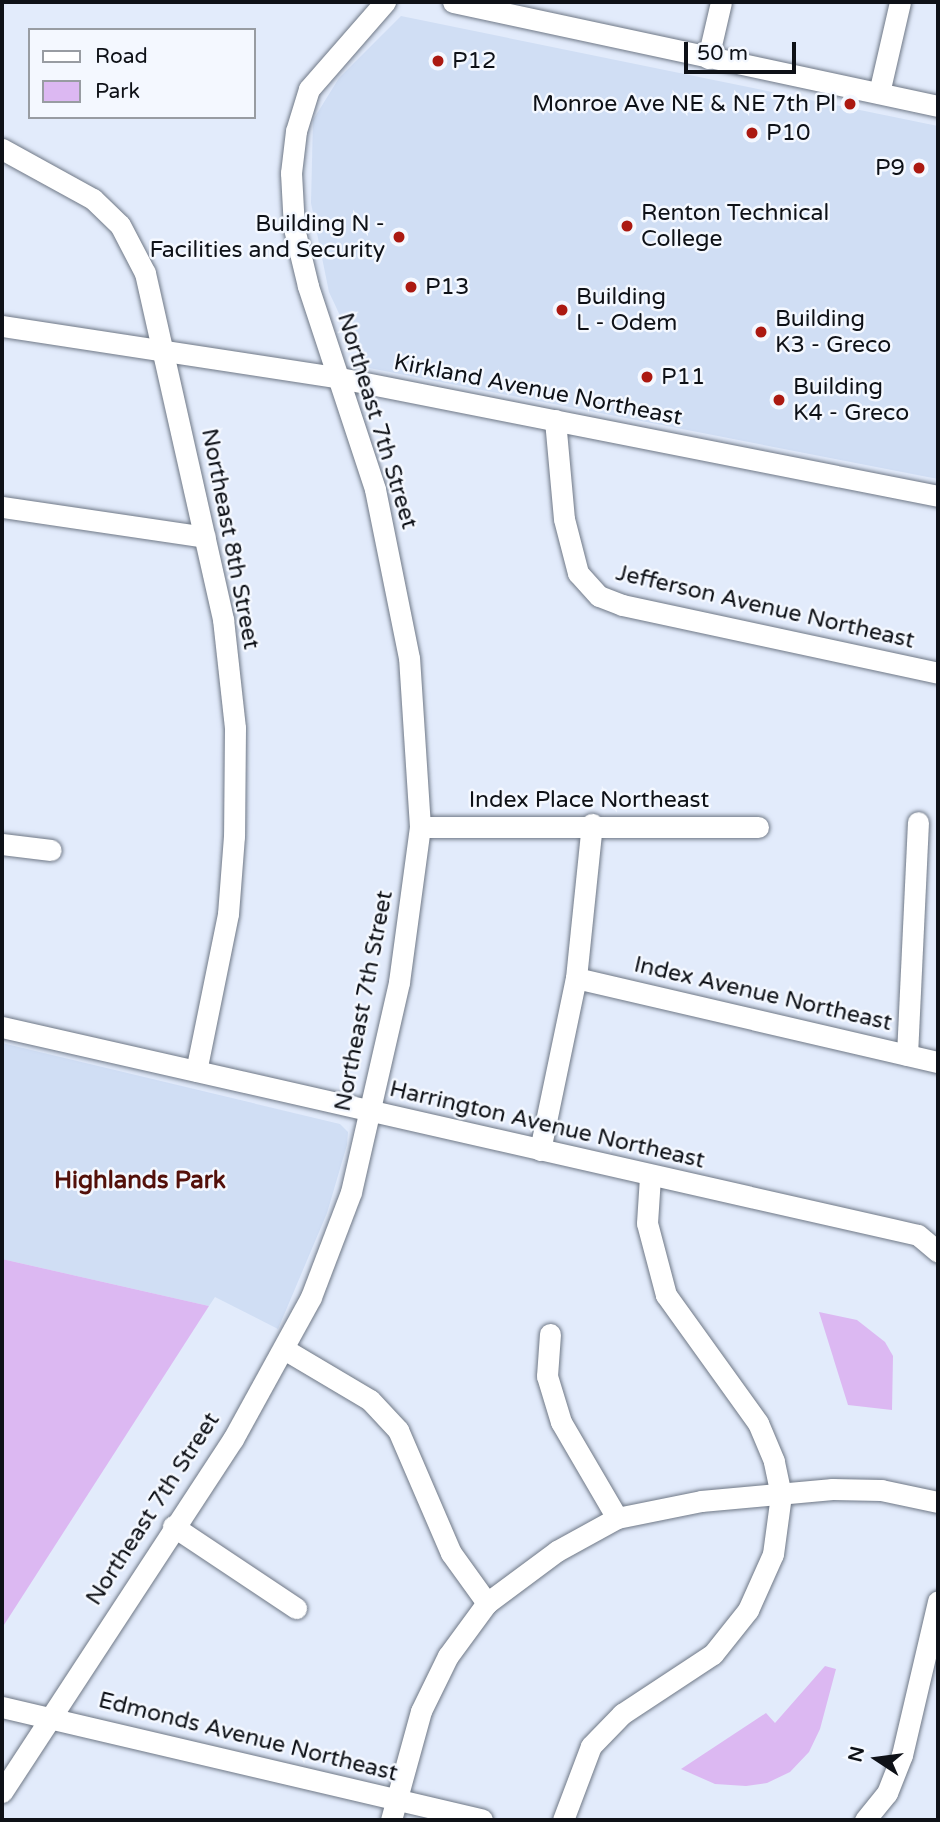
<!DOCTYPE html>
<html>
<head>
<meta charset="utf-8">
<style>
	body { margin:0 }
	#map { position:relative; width:940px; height:1822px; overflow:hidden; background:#e2ebfb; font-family:"Varela Round",sans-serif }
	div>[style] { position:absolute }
	.built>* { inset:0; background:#d0def4 }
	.green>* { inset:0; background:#dcb8f2 }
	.roads { filter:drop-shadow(0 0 2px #6f7886) drop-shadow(0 0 2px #6f7886) }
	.minor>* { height:21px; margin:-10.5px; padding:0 10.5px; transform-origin:10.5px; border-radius:10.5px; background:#fff }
	.dots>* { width:19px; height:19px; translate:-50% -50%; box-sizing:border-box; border:4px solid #f4f8ff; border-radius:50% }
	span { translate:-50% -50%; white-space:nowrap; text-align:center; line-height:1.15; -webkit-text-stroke:5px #f4f8ff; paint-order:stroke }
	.poi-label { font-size:23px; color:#0e1117 }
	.left { translate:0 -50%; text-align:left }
	.right { translate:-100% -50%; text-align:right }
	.street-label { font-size:23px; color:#0e1117 }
	.neighbourhood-label { font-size:24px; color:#53100a; font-weight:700 }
	.frame { position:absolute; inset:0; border:4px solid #0e1117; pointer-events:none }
	.legend { position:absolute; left:28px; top:28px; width:228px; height:91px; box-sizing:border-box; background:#f4f8ff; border:2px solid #989ca2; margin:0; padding:9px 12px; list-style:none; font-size:21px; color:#0e1117 }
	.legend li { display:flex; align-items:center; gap:14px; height:35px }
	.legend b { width:35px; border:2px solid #989ca2 }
	.north { position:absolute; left:842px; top:1724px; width:70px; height:70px; -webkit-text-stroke:5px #f4f8ff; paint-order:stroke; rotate:283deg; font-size:19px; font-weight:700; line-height:28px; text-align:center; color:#0e1117 }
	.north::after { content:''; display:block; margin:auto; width:24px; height:32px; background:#0e1117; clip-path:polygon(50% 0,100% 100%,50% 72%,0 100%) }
	.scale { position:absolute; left:684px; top:42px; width:112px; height:32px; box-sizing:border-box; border:4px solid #0e1117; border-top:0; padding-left:9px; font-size:21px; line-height:24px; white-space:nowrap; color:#0e1117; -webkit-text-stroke:5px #f4f8ff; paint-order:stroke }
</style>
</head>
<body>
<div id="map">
	<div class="built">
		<div style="clip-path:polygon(401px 16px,938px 126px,938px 479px,364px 367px,329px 292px,320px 248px,311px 203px,313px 120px,339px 78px)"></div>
		<div style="clip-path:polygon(2px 1043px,340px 1124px,348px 1132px,347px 1145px,327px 1213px,278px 1329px,215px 1297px,209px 1306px,2px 1259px)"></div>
	</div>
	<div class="green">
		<div style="clip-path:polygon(2px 1259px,209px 1306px,2px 1628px)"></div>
		<div style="clip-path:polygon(819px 1312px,857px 1320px,885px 1342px,893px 1356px,892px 1410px,848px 1405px)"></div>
		<div style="clip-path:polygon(825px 1666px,836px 1669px,820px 1729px,809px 1752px,790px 1772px,767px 1783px,746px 1786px,715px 1784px,681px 1769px,766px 1713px,775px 1723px)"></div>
	</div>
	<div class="roads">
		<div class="minor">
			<div style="left:453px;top:2px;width:496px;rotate:12.1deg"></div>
			<div style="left:708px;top:58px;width:57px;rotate:-76.9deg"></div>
			<div style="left:879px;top:93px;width:93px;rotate:-77deg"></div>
			<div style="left:2px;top:149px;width:104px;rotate:28.8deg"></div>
			<div style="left:93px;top:199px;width:37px;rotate:44deg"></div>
			<div style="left:120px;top:225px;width:54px;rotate:62.5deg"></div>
			<div style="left:145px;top:273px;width:355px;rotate:77.3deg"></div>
			<div style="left:223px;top:619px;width:110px;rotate:83.7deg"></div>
			<div style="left:235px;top:728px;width:108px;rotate:90.5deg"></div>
			<div style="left:234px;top:836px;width:78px;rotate:94.4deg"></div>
			<div style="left:228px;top:914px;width:160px;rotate:101.5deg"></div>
			<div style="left:2px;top:326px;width:342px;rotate:8.7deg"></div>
			<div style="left:340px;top:378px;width:610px;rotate:11.16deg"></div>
			<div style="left:555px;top:420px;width:99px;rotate:84.8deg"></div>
			<div style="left:564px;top:519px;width:56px;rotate:75.5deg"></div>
			<div style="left:578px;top:573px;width:31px;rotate:48deg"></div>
			<div style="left:599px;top:596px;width:25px;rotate:21deg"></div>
			<div style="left:622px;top:605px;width:323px;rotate:12.1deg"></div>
			<div style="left:2px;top:507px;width:205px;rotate:8.4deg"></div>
			<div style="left:420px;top:827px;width:338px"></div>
			<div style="left:2px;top:844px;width:49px;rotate:7deg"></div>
			<div style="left:576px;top:978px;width:372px;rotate:13.1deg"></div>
			<div style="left:2px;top:1027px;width:939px;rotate:12.79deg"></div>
			<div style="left:918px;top:1235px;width:26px;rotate:40deg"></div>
			<div style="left:907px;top:1055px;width:233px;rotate:-87.3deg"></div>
			<div style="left:540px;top:1150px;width:176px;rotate:-78.2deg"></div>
			<div style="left:576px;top:978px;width:155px;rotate:-84.1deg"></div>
			<div style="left:550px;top:1334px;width:42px;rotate:94.1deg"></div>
			<div style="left:547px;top:1376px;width:48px;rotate:73.1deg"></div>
			<div style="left:561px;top:1422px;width:111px;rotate:59.7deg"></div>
			<div style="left:284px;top:1349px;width:100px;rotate:30.7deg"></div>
			<div style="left:370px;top:1400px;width:41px;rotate:47deg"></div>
			<div style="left:398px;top:1430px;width:134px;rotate:66.7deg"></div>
			<div style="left:451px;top:1553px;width:62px;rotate:54.2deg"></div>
			<div style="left:173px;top:1526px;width:148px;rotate:33.7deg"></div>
			<div style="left:2px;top:1707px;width:493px;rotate:13.2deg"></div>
			<div style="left:2px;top:1792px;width:422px;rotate:-56.8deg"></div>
			<div style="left:233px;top:1439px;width:162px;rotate:-61.2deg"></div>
			<div style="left:311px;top:1297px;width:112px;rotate:-69.1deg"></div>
			<div style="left:351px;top:1192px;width:215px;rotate:-77.1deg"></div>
			<div style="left:399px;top:982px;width:156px;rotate:-82.3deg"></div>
			<div style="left:420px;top:827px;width:169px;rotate:-93.7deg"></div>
			<div style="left:409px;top:658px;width:172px;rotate:-101.4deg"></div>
			<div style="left:375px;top:489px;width:214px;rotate:-108.3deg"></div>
			<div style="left:308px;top:286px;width:60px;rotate:-103.6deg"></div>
			<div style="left:294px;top:228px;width:55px;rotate:-93.1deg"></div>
			<div style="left:291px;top:173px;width:42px;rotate:-83.2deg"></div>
			<div style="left:296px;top:131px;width:44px;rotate:-72.8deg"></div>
			<div style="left:309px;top:89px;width:116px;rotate:-48.9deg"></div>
			<div style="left:391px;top:1820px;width:113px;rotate:-74.6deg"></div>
			<div style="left:421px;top:1711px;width:61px;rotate:-63.9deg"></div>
			<div style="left:448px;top:1656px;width:66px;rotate:-53.7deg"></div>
			<div style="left:487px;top:1603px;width:87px;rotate:-36.6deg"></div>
			<div style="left:557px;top:1551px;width:68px;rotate:-28.8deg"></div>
			<div style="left:617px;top:1518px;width:86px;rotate:-11.4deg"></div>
			<div style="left:701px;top:1501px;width:132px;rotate:-5.2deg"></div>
			<div style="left:832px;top:1489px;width:49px;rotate:1.2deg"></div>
			<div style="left:881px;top:1490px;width:58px;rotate:11.9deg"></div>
			<div style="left:563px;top:1820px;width:79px;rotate:-69.3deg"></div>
			<div style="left:591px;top:1746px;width:45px;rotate:-45.9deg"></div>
			<div style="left:622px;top:1714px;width:109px;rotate:-33.4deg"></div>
			<div style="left:713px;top:1654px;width:56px;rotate:-51.5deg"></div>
			<div style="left:748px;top:1610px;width:61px;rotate:-65.9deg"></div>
			<div style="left:773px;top:1554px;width:60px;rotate:-82.3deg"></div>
			<div style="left:781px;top:1495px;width:35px;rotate:-102deg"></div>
			<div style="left:774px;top:1461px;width:41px;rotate:-112.8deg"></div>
			<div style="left:758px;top:1423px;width:158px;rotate:-125.7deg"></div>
			<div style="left:666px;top:1295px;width:74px;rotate:-104.8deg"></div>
			<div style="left:647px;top:1223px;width:47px;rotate:-86.3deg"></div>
			<div style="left:865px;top:1820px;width:35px;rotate:-51deg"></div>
			<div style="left:887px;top:1793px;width:41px;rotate:-68.5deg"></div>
			<div style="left:902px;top:1755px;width:158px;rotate:-76.8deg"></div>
		</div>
	</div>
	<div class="dots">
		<div style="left:438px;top:61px;background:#ab1911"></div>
		<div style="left:850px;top:104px;background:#ab1911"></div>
		<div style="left:752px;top:133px;background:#ab1911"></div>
		<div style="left:919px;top:168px;background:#ab1911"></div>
		<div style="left:627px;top:226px;background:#ab1911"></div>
		<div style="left:399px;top:237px;background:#ab1911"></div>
		<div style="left:411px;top:287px;background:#ab1911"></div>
		<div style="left:562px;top:310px;background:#ab1911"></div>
		<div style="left:761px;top:332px;background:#ab1911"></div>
		<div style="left:647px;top:377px;background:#ab1911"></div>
		<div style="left:779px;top:400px;background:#ab1911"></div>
	</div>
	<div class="poi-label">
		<span class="left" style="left:452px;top:61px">P12</span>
		<span class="right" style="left:836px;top:104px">Monroe Ave NE &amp; NE 7th Pl</span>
		<span class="left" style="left:766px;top:133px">P10</span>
		<span class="right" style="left:905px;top:168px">P9</span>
		<span class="left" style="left:641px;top:226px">Renton Technical<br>College</span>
		<span class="right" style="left:385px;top:237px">Building N -<br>Facilities and Security</span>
		<span class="left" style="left:425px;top:287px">P13</span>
		<span class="left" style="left:576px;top:310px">Building<br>L - Odem</span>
		<span class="left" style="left:775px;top:332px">Building<br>K3 - Greco</span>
		<span class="left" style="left:661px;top:377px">P11</span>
		<span class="left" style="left:793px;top:400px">Building<br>K4 - Greco</span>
	</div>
	<div class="street-label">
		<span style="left:538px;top:390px;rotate:11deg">Kirkland Avenue Northeast</span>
		<span style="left:377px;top:421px;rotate:73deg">Northeast 7th Street</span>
		<span style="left:230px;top:539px;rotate:79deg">Northeast 8th Street</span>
		<span style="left:765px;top:607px;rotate:13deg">Jefferson Avenue Northeast</span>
		<span style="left:589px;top:800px">Index Place Northeast</span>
		<span style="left:763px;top:994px;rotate:13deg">Index Avenue Northeast</span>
		<span style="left:364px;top:1001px;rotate:-79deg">Northeast 7th Street</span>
		<span style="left:547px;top:1125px;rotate:13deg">Harrington Avenue Northeast</span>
		<span style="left:153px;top:1509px;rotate:-57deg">Northeast 7th Street</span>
		<span style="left:248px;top:1737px;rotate:14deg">Edmonds Avenue Northeast</span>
	</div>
	<div class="neighbourhood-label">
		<span style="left:140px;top:1181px">Highlands Park</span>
	</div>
	<div class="frame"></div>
	<ul class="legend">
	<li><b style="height:9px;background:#fff"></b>Road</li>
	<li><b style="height:19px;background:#dcb8f2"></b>Park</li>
	</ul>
	<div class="north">N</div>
	<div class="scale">50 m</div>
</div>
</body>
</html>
